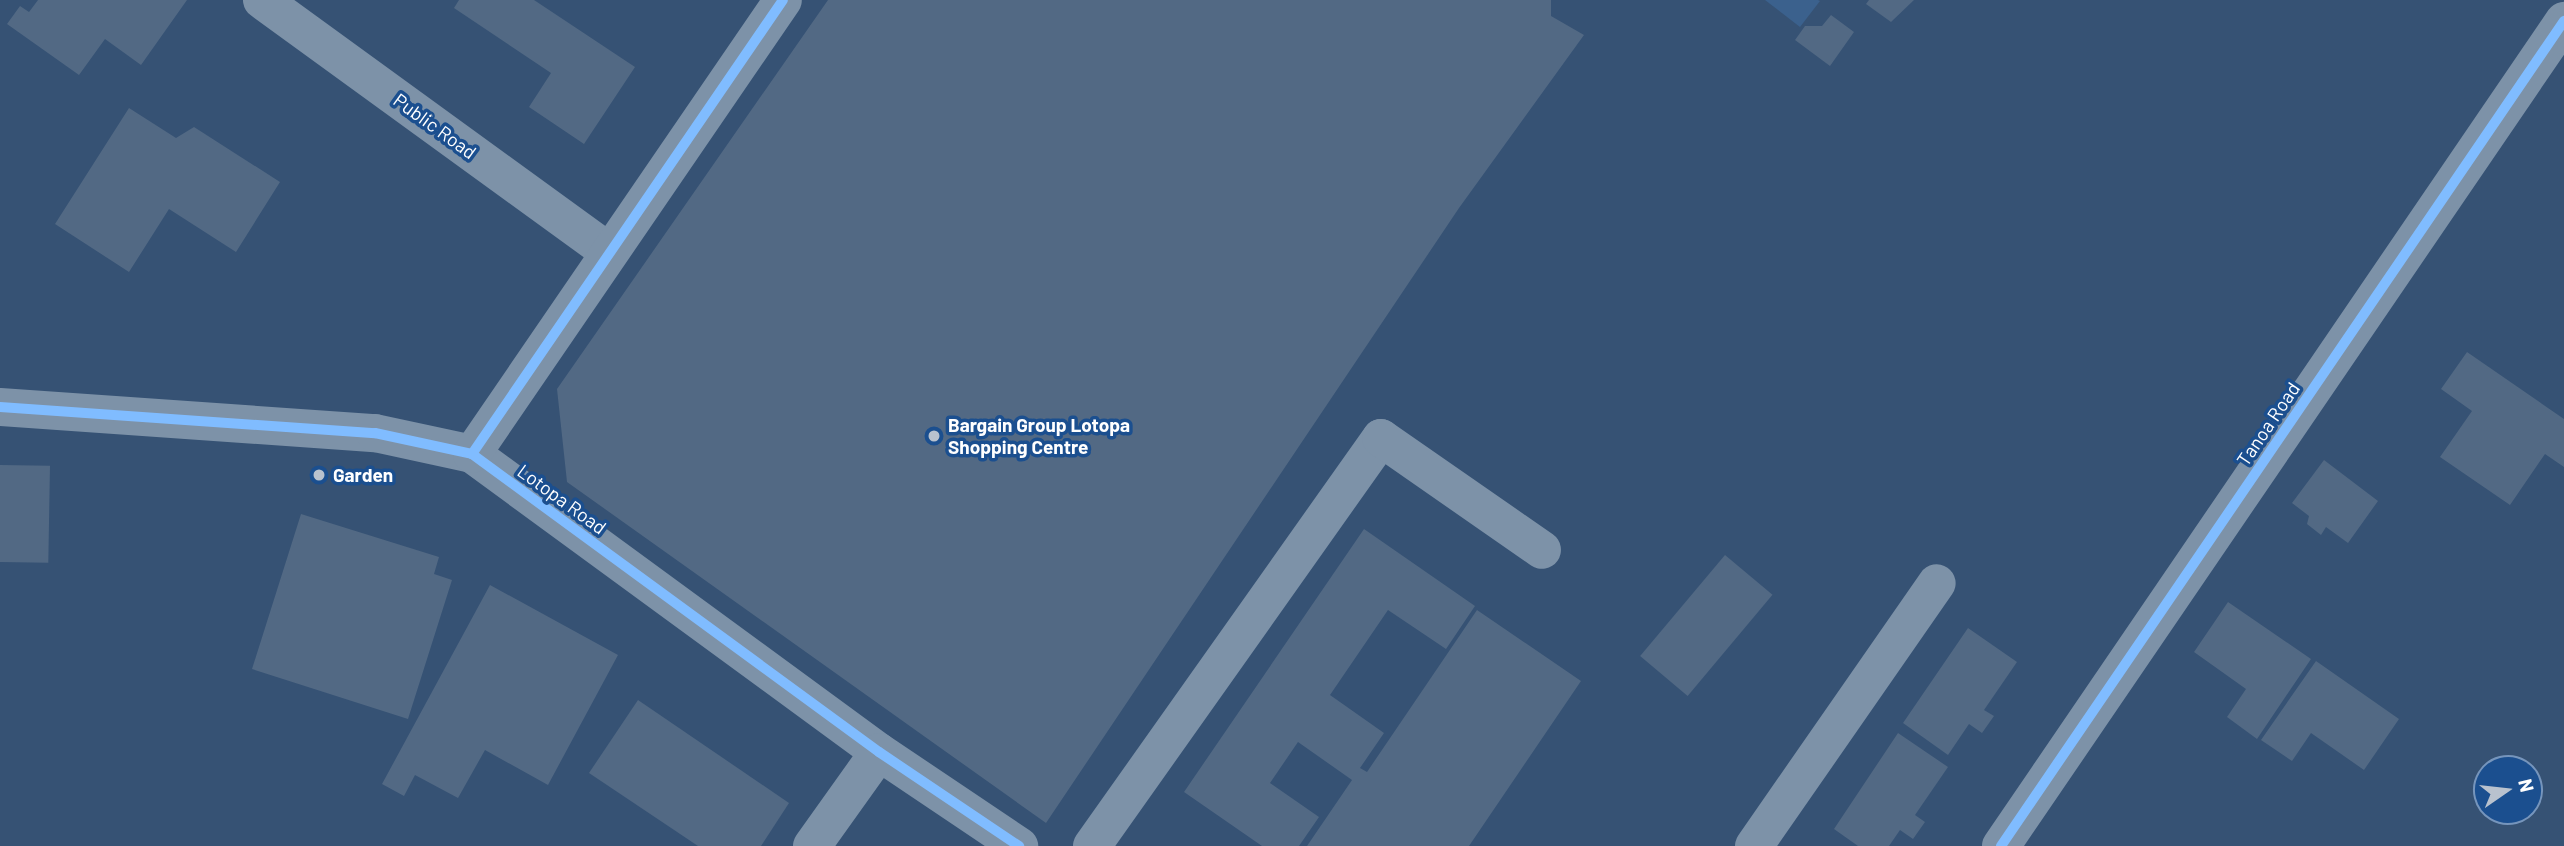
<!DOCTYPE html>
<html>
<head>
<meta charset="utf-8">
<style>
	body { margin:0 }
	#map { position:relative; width:2564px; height:846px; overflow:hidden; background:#365274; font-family:Barlow,sans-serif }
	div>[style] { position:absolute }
	.water>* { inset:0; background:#3b618d }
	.building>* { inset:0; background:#526984; transform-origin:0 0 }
	.minor>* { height:38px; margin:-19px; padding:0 19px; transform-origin:19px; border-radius:19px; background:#7d92a8 }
	.cycleway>* { height:10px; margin:-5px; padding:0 5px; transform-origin:5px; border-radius:5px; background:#80bcff }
	.dots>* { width:19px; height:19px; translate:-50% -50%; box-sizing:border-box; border:4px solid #1b4f8f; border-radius:50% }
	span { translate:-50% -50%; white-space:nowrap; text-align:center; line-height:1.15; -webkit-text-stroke:7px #1b4f8f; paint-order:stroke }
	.street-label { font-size:19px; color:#fff }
	.poi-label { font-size:19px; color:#fff; font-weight:700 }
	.left { translate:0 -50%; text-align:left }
	.north { position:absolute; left:2473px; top:755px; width:70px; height:70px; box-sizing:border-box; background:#1b4f8f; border:2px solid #7695bc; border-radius:50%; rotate:76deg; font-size:19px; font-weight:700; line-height:28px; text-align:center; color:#fff }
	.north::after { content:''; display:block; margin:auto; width:24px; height:32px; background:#b9c2ce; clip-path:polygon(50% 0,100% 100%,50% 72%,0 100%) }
</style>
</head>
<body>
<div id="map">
	<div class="water">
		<div style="clip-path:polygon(1765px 0,1818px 0,1820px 1px,1800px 27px)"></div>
	</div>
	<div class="building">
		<div style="clip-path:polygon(38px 0,187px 0,141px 65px,105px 39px,79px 75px,7px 24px,20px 6px,29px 12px)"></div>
		<div style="clip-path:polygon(459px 0,534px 0,635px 67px,584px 144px,529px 107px,551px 73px,454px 8px)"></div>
		<div style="clip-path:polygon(828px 0,1551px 0,1551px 16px,1584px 35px,1459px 208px,1046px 823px,567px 482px,557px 389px)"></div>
		<div style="clip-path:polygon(1869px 0,1914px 0,1891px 22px,1866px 4px)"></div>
		<div style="clip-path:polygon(1831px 15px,1854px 32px,1830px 66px,1795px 40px,1805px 26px,1822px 26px)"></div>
		<div style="clip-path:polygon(129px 108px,176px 138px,194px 127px,280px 182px,236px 252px,169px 209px,129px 272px,55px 224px)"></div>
		<div style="clip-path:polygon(2467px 352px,2564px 419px,2564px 467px,2545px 454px,2510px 505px,2440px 457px,2472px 411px,2441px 389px)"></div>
		<div style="clip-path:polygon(2324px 460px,2378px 501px,2348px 543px,2326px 527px,2321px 535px,2307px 524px,2309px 516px,2292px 503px)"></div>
		<div style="left:0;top:465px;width:50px;height:97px;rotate:1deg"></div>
		<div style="clip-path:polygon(301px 514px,439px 557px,434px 574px,452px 580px,408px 719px,252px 669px)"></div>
		<div style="clip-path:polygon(1364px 529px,1475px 606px,1446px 649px,1388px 610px,1330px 695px,1384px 733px,1360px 768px,1367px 772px,1477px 610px,1581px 681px,1469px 846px,1307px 846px,1352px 780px,1298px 742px,1270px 783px,1319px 817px,1299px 846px,1262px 846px,1184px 792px)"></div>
		<div style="left:1725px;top:555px;width:62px;height:132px;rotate:40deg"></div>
		<div style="clip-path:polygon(490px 585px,618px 655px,548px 785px,485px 750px,458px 798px,415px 775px,404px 796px,382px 784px)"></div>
		<div style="clip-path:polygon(2228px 602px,2311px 659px,2257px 739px,2227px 717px,2246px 689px,2194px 652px)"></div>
		<div style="clip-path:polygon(1968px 628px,2017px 662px,1984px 710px,1994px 716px,1982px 733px,1969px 724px,1948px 755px,1903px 723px)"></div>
		<div style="clip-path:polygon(2316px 661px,2399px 719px,2364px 770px,2311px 733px,2292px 761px,2261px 740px)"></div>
		<div style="clip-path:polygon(638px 700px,789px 803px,761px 846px,698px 846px,589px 773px)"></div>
		<div style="clip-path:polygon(1898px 733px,1948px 767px,1915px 815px,1925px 822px,1913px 839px,1900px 830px,1889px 846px,1858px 846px,1834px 829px)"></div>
	</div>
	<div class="minor">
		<div style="left:262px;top:0;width:429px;rotate:36deg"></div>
		<div style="left:0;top:407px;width:376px;rotate:4deg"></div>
		<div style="left:375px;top:433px;width:99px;rotate:12.2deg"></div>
		<div style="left:472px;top:454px;width:504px;rotate:36.21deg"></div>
		<div style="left:879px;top:752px;width:169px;rotate:33.9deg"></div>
		<div style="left:472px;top:454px;width:550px;rotate:-55.59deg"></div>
		<div style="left:812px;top:846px;width:115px;rotate:-54.5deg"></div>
		<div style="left:1092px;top:846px;width:500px;rotate:-54.7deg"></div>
		<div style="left:1381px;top:438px;width:196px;rotate:34.8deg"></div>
		<div style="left:1754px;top:846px;width:320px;rotate:-55.2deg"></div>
		<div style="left:2001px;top:846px;width:999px;rotate:-55.69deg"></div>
	</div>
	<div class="cycleway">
		<div style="left:0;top:407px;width:376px;rotate:4deg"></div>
		<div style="left:375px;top:433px;width:99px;rotate:12.2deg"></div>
		<div style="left:472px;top:454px;width:504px;rotate:36.21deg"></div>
		<div style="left:879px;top:752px;width:169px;rotate:33.9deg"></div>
		<div style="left:472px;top:454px;width:550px;rotate:-55.59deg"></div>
		<div style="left:2001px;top:846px;width:999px;rotate:-55.69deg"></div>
	</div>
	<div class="dots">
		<div style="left:934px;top:436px;background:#b9c2ce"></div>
		<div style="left:319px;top:475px;background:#b9c2ce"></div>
	</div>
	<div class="street-label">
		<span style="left:435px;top:126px;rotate:36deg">Public Road</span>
		<span style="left:2268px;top:424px;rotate:-56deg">Tanoa Road</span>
		<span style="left:562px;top:499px;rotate:36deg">Lotopa Road</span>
	</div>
	<div class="poi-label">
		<span class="left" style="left:948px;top:436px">Bargain Group Lotopa<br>Shopping Centre</span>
		<span class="left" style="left:333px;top:475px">Garden</span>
	</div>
	<div class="north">N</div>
</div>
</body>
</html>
